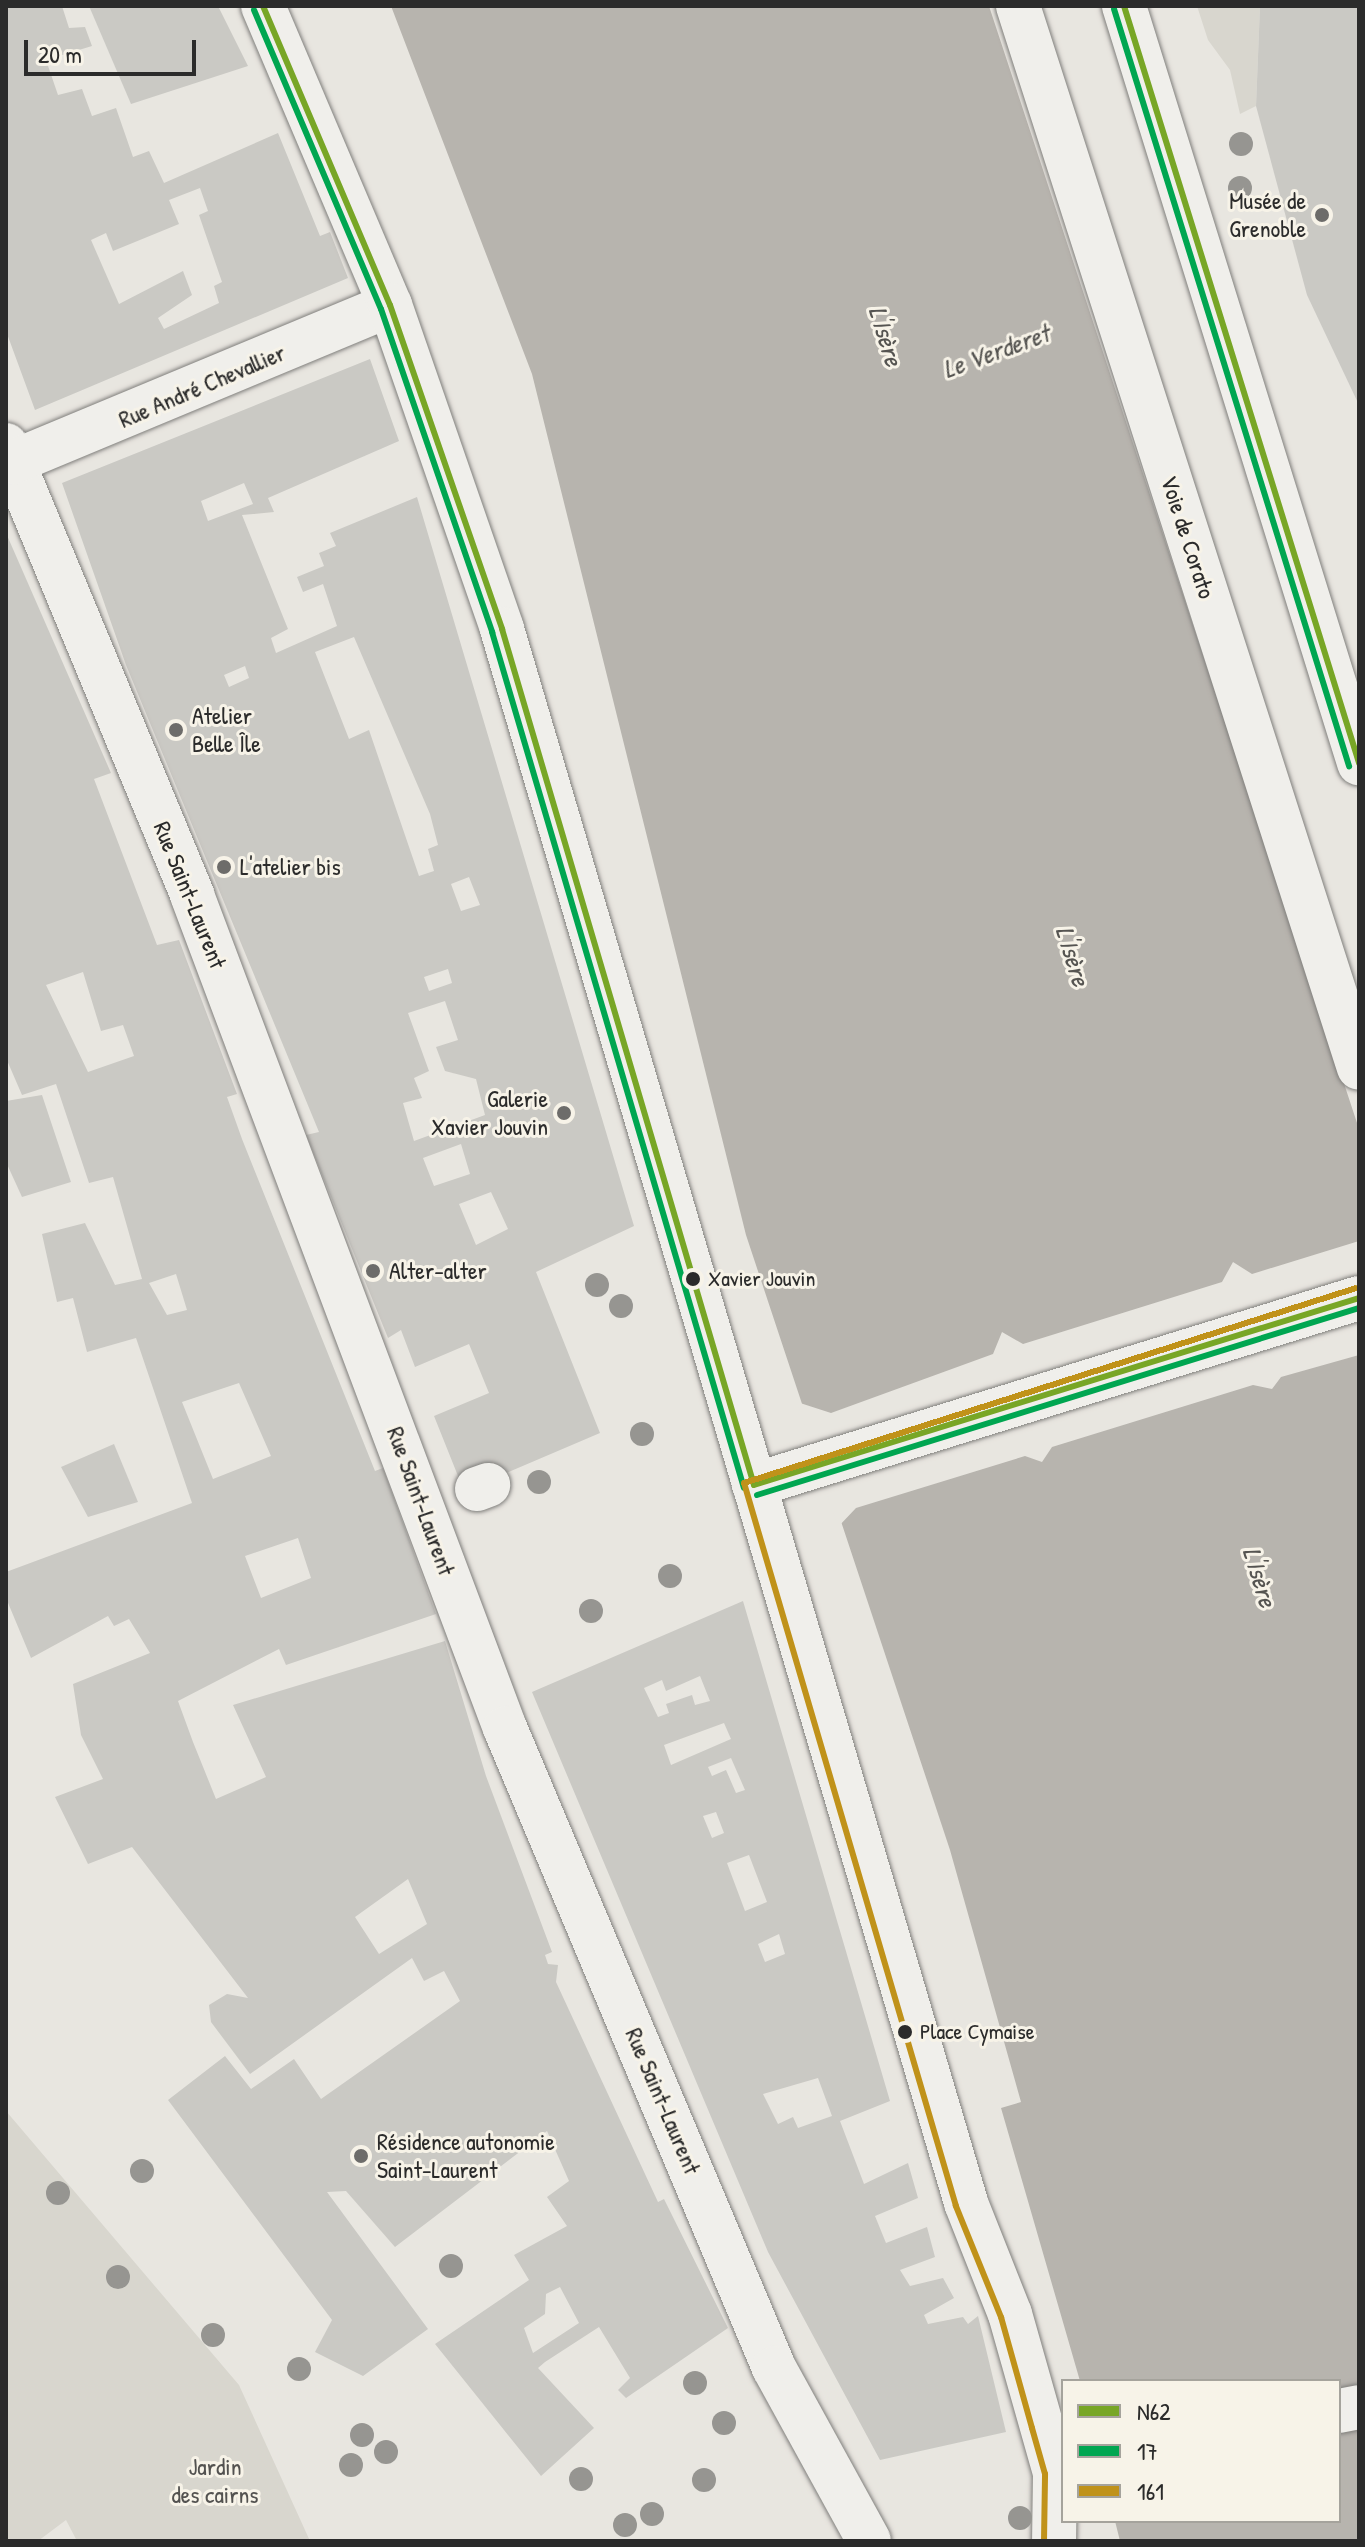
<!DOCTYPE html>
<html>
<head>
<meta charset="utf-8">
<style>
	body { margin:0 }
	#map { position:relative; width:1365px; height:2547px; overflow:hidden; background:#e8e6e0; font-family:"Patrick Hand",sans-serif }
	div>[style] { position:absolute }
	.green>* { inset:0; background:#d8d6ce }
	.water>* { inset:0; background:#b7b4ae }
	.pier>* { inset:0; background:#e8e6e0 }
	.building>* { inset:0; background:#cac9c4 }
	.roads { filter:drop-shadow(0 0 2px #807f7c) drop-shadow(0 0 2px #807f7c) }
	.minor>* { height:44px; margin:-22px; padding:0 22px; transform-origin:22px; border-radius:22px; background:#f0efeb }
	.major>* { height:44px; margin:-22px; padding:0 22px; transform-origin:22px; border-radius:22px; background:#f0efeb }
	.bus-1>* { height:6px; margin:-3px; padding:0 3px; transform-origin:3px; border-radius:3px; background:#78a626 }
	.bus-2>* { height:6px; margin:-3px; padding:0 3px; transform-origin:3px; border-radius:3px; background:#00a651 }
	.bus-3>* { height:6px; margin:-3px; padding:0 3px; transform-origin:3px; border-radius:3px; background:#c0921a }
	.trees>* { width:24px; height:24px; margin:-12px; border-radius:50%; background:#969591 }
	.dots>* { width:22px; height:22px; translate:-50% -50%; box-sizing:border-box; border:4px solid #f7f3e8; border-radius:50% }
	span { translate:-50% -50%; white-space:nowrap; text-align:center; line-height:1.15; -webkit-text-stroke:6px #f7f3e8; paint-order:stroke }
	.bus-label { font-size:22px; color:#2b2b2b }
	.left { translate:0 -50%; text-align:left }
	.poi-label { font-size:24px; color:#2b2b2b }
	.right { translate:-100% -50%; text-align:right }
	.street-label { font-size:24px; color:#2b2b2b }
	.park-label { font-size:24px; color:#535250 }
	.water-label { font-size:26px; color:#555451; font-style:italic }
	.frame { position:absolute; inset:0; border:8px solid #2b2b2b; pointer-events:none }
	.legend { position:absolute; left:1061px; top:2379px; width:280px; height:144px; box-sizing:border-box; background:#f7f3e8; border:2px solid #a5a39c; margin:0; padding:10px 14px; list-style:none; font-size:24px; color:#2b2b2b }
	.legend li { display:flex; align-items:center; gap:16px; height:40px }
	.legend b { width:40px; border:2px solid #a5a39c }
	.scale { position:absolute; left:24px; top:40px; width:172px; height:36px; box-sizing:border-box; border:4px solid #2b2b2b; border-top:0; padding-left:10px; font-size:24px; line-height:28px; white-space:nowrap; color:#2b2b2b; -webkit-text-stroke:6px #f7f3e8; paint-order:stroke }
</style>
</head>
<body>
<div id="map">
	<div class="green">
		<div style="clip-path:polygon(1197px 6px,1260px 6px,1256px 106px,1240px 114px,1230px 70px,1208px 40px)"></div>
		<div style="clip-path:polygon(6px 2111px,239px 2385px,310px 2541px,77px 2541px,66px 2520px,38px 2541px,6px 2541px)"></div>
	</div>
	<div class="water">
		<div style="clip-path:polygon(391px 6px,989px 6px,1359px 1129px,1359px 2541px,1120px 2541px,1115px 2521px,1339px 2521px,1339px 2381px,1080px 2381px,1001px 2108px,1021px 2102px,950px 1850px,746px 1235px,532px 374px)"></div>
	</div>
	<div class="pier">
		<div style="clip-path:polygon(1359px 1241px,1359px 1355px,1281px 1377px,1272px 1389px,1253px 1385px,1052px 1447px,1042px 1462px,1025px 1456px,856px 1508px,838px 1527px,797px 1402px,831px 1413px,993px 1354px,1002px 1332px,1023px 1344px,1222px 1282px,1233px 1262px,1252px 1274px)"></div>
	</div>
	<div class="building">
		<div style="clip-path:polygon(evenodd,6px 6px,62px 6px,69px 28px,85px 27px,92px 46px,46px 60px,58px 95px,82px 89px,92px 116px,116px 108px,133px 157px,149px 151px,164px 183px,278px 133px,320px 236px,330px 232px,348px 278px,35px 410px,6px 331px,6px 6px,200px 188px,208px 211px,199px 215px,222px 282px,214px 286px,219px 303px,164px 329px,158px 318px,192px 295px,183px 271px,119px 304px,91px 240px,106px 233px,113px 251px,179px 224px,169px 200px,200px 188px)"></div>
		<div style="clip-path:polygon(89px 6px,218px 6px,248px 66px,131px 104px)"></div>
		<div style="clip-path:polygon(1260px 6px,1359px 6px,1359px 405px,1307px 295px,1256px 106px)"></div>
		<div style="clip-path:polygon(evenodd,370px 359px,399px 441px,268px 498px,274px 512px,242px 515px,288px 629px,271px 638px,276px 653px,337px 626px,323px 584px,303px 592px,297px 577px,324px 566px,319px 553px,336px 546px,330px 533px,417px 497px,634px 1226px,536px 1272px,600px 1433px,464px 1491px,434px 1416px,489px 1393px,469px 1344px,415px 1367px,401px 1330px,388px 1338px,306px 1135px,319px 1132px,126px 665px,62px 483px,370px 359px,244px 483px,253px 504px,208px 521px,201px 501px,244px 483px,370px 359px,354px 637px,430px 814px,438px 845px,428px 849px,434px 871px,419px 876px,369px 730px,349px 739px,315px 652px,354px 637px,370px 359px,245px 666px,249px 678px,229px 687px,224px 675px,245px 666px,370px 359px,469px 877px,480px 905px,461px 911px,451px 884px,469px 877px,370px 359px,448px 969px,452px 983px,429px 991px,424px 977px,448px 969px,370px 359px,445px 1001px,458px 1040px,436px 1047px,445px 1071px,476px 1079px,485px 1115px,414px 1141px,403px 1103px,422px 1098px,414px 1078px,429px 1071px,408px 1013px,445px 1001px,370px 359px,461px 1144px,470px 1174px,434px 1186px,423px 1158px,461px 1144px,370px 359px,491px 1192px,508px 1229px,476px 1245px,459px 1204px,491px 1192px)"></div>
		<div style="clip-path:polygon(evenodd,6px 533px,111px 773px,94px 779px,157px 945px,179px 940px,237px 1094px,227px 1097px,242px 1139px,375px 1471px,383px 1468px,436px 1614px,286px 1665px,279px 1649px,178px 1701px,193px 1742px,216px 1799px,266px 1777px,233px 1705px,445px 1641px,486px 1776px,552px 1952px,545px 1955px,548px 1964px,558px 1965px,556px 1982px,658px 2202px,664px 2199px,728px 2328px,626px 2398px,618px 2390px,630px 2378px,599px 2327px,545px 2362px,538px 2368px,594px 2428px,541px 2476px,435px 2344px,529px 2280px,514px 2255px,567px 2226px,547px 2197px,569px 2181px,547px 2131px,395px 2247px,346px 2191px,327px 2192px,428px 2329px,363px 2376px,315px 2352px,332px 2320px,168px 2100px,225px 2056px,251px 2089px,294px 2059px,321px 2099px,460px 2001px,444px 1971px,424px 1981px,412px 1958px,250px 2074px,211px 2022px,209px 2005px,227px 1994px,248px 1998px,132px 1847px,88px 1864px,55px 1797px,103px 1779px,81px 1735px,73px 1684px,150px 1653px,129px 1619px,114px 1626px,108px 1616px,31px 1658px,6px 1598px,6px 1572px,192px 1503px,136px 1338px,87px 1352px,73px 1298px,57px 1302px,42px 1234px,85px 1223px,115px 1285px,142px 1279px,113px 1177px,89px 1183px,56px 1084px,22px 1095px,6px 1058px,6px 533px,83px 972px,101px 1031px,123px 1025px,134px 1056px,88px 1072px,46px 985px,83px 972px,6px 533px,176px 1274px,187px 1310px,167px 1315px,149px 1283px,176px 1274px,6px 533px,239px 1383px,271px 1456px,213px 1479px,182px 1402px,239px 1383px,6px 533px,298px 1538px,311px 1578px,261px 1598px,245px 1556px,298px 1538px,6px 533px,408px 1879px,427px 1924px,379px 1954px,355px 1917px,408px 1879px,6px 533px,560px 2287px,579px 2323px,533px 2353px,524px 2328px,545px 2314px,546px 2294px,560px 2287px)"></div>
		<div style="clip-path:polygon(42px 1095px,71px 1182px,22px 1197px,6px 1162px,6px 1101px)"></div>
		<div style="clip-path:polygon(114px 1444px,138px 1502px,88px 1517px,61px 1467px)"></div>
		<div style="clip-path:polygon(evenodd,743px 1601px,890px 2101px,840px 2121px,864px 2184px,908px 2163px,918px 2198px,875px 2216px,886px 2243px,927px 2227px,935px 2257px,900px 2270px,910px 2286px,943px 2278px,954px 2298px,924px 2315px,928px 2324px,963px 2317px,968px 2324px,978px 2316px,1006px 2432px,880px 2460px,768px 2252px,532px 1692px,743px 1601px,700px 1676px,710px 1701px,695px 1705px,692px 1695px,666px 1704px,669px 1713px,658px 1717px,644px 1688px,662px 1680px,666px 1691px,700px 1676px,743px 1601px,724px 1723px,731px 1739px,671px 1765px,664px 1745px,724px 1723px,743px 1601px,731px 1758px,745px 1790px,736px 1793px,726px 1770px,712px 1776px,708px 1767px,731px 1758px,743px 1601px,716px 1812px,724px 1833px,712px 1838px,703px 1816px,716px 1812px,743px 1601px,749px 1855px,767px 1902px,745px 1911px,727px 1863px,749px 1855px,743px 1601px,779px 1934px,785px 1954px,765px 1962px,758px 1944px,779px 1934px,743px 1601px,818px 2078px,832px 2116px,798px 2128px,793px 2117px,778px 2124px,763px 2094px,818px 2078px)"></div>
	</div>
	<div class="roads">
		<div class="minor">
			<div style="left:1018px;top:6px;width:1115px;rotate:72.2deg"></div>
			<div style="left:6px;top:445px;width:487px;rotate:67.5deg"></div>
			<div style="left:192px;top:895px;width:890px;rotate:69.41deg"></div>
			<div style="left:505px;top:1728px;width:694px;rotate:67.2deg"></div>
			<div style="left:774px;top:2368px;width:197px;rotate:61.2deg"></div>
			<div style="left:13px;top:462px;width:408px;rotate:-22.6deg"></div>
			<div style="left:477px;top:1489px;width:12px;rotate:-20deg"></div>
			<div style="left:1339px;top:2411px;width:20px;rotate:-11deg"></div>
		</div>
		<div class="major">
			<div style="left:263px;top:6px;width:325px;rotate:67deg"></div>
			<div style="left:390px;top:305px;width:343px;rotate:70.9deg"></div>
			<div style="left:502px;top:629px;width:1641px;rotate:73.57deg"></div>
			<div style="left:966px;top:2203px;width:119px;rotate:68.4deg"></div>
			<div style="left:1010px;top:2314px;width:165px;rotate:74.2deg"></div>
			<div style="left:1055px;top:2473px;width:68px;rotate:90.8deg"></div>
			<div style="left:1124px;top:6px;width:793px;rotate:72.75deg"></div>
			<div style="left:754px;top:1485px;width:633px;rotate:-17.18deg"></div>
		</div>
	</div>
	<div class="bus-1">
		<div style="left:263px;top:6px;width:325px;rotate:67deg"></div>
		<div style="left:390px;top:305px;width:343px;rotate:70.9deg"></div>
		<div style="left:502px;top:629px;width:892px;rotate:73.6deg"></div>
		<div style="left:1124px;top:6px;width:793px;rotate:72.75deg"></div>
		<div style="left:754px;top:1485px;width:633px;rotate:-17.18deg"></div>
	</div>
	<div class="bus-2">
		<div style="left:1114px;top:9px;width:793px;rotate:72.75deg"></div>
		<div style="left:254px;top:10px;width:325px;rotate:67deg"></div>
		<div style="left:381px;top:309px;width:342px;rotate:71deg"></div>
		<div style="left:492px;top:632px;width:892px;rotate:73.6deg"></div>
		<div style="left:757px;top:1495px;width:630px;rotate:-17.26deg"></div>
	</div>
	<div class="bus-3">
		<div style="left:1044px;top:2541px;width:67px;rotate:-89.1deg"></div>
		<div style="left:1045px;top:2474px;width:48px;rotate:-105.8deg"></div>
		<div style="left:1032px;top:2428px;width:115px;rotate:-105.6deg"></div>
		<div style="left:1001px;top:2317px;width:120px;rotate:-112.1deg"></div>
		<div style="left:956px;top:2206px;width:753px;rotate:-106.34deg"></div>
		<div style="left:744px;top:1483px;width:642px;rotate:-17.67deg"></div>
	</div>
	<div class="trees">
		<div style="left:1241px;top:144px"></div>
		<div style="left:1240px;top:188px"></div>
		<div style="left:597px;top:1285px"></div>
		<div style="left:621px;top:1306px"></div>
		<div style="left:642px;top:1434px"></div>
		<div style="left:539px;top:1482px"></div>
		<div style="left:670px;top:1576px"></div>
		<div style="left:591px;top:1611px"></div>
		<div style="left:142px;top:2171px"></div>
		<div style="left:58px;top:2193px"></div>
		<div style="left:451px;top:2266px"></div>
		<div style="left:118px;top:2277px"></div>
		<div style="left:213px;top:2335px"></div>
		<div style="left:299px;top:2369px"></div>
		<div style="left:695px;top:2383px"></div>
		<div style="left:724px;top:2423px"></div>
		<div style="left:362px;top:2435px"></div>
		<div style="left:386px;top:2452px"></div>
		<div style="left:351px;top:2465px"></div>
		<div style="left:581px;top:2479px"></div>
		<div style="left:704px;top:2480px"></div>
		<div style="left:652px;top:2514px"></div>
		<div style="left:1020px;top:2518px"></div>
		<div style="left:625px;top:2525px"></div>
	</div>
	<div class="dots">
		<div style="left:1322px;top:215px;background:#6d6c6a"></div>
		<div style="left:176px;top:730px;background:#6d6c6a"></div>
		<div style="left:224px;top:867px;background:#6d6c6a"></div>
		<div style="left:564px;top:1113px;background:#6d6c6a"></div>
		<div style="left:373px;top:1271px;background:#6d6c6a"></div>
		<div style="left:693px;top:1279px;background:#2b2b2b"></div>
		<div style="left:905px;top:2032px;background:#2b2b2b"></div>
		<div style="left:361px;top:2156px;background:#6d6c6a"></div>
	</div>
	<div class="bus-label">
		<span class="left" style="left:708px;top:1279px">Xavier Jouvin</span>
		<span class="left" style="left:920px;top:2032px">Place Cymaise</span>
	</div>
	<div class="poi-label">
		<span class="right" style="left:1306px;top:215px">Musée de<br>Grenoble</span>
		<span class="left" style="left:192px;top:730px">Atelier<br>Belle Île</span>
		<span class="left" style="left:240px;top:867px">L'atelier bis</span>
		<span class="right" style="left:548px;top:1113px">Galerie<br>Xavier Jouvin</span>
		<span class="left" style="left:389px;top:1271px">Alter-alter</span>
		<span class="left" style="left:377px;top:2156px">Résidence autonomie<br>Saint-Laurent</span>
	</div>
	<div class="street-label">
		<span style="left:202px;top:386px;rotate:-23deg">Rue André Chevallier</span>
		<span style="left:1188px;top:537px;rotate:72deg">Voie de Corato</span>
		<span style="left:190px;top:895px;rotate:68deg">Rue Saint-Laurent</span>
		<span style="left:421px;top:1501px;rotate:70deg">Rue Saint-Laurent</span>
		<span style="left:663px;top:2101px;rotate:67deg">Rue Saint-Laurent</span>
	</div>
	<div class="park-label">
		<span style="left:215px;top:2481px">Jardin<br>des cairns</span>
	</div>
	<div class="water-label">
		<span style="left:886px;top:336px;rotate:73deg">L'Isère</span>
		<span style="left:996px;top:351px;rotate:-20deg">Le Verderet</span>
		<span style="left:1073px;top:956px;rotate:73deg">L'Isère</span>
		<span style="left:1260px;top:1577px;rotate:73deg">L'Isère</span>
	</div>
	<div class="frame"></div>
	<ul class="legend">
	<li><b style="height:10px;background:#78a626"></b>N62</li>
	<li><b style="height:10px;background:#00a651"></b>17</li>
	<li><b style="height:10px;background:#c0921a"></b>161</li>
	</ul>
	<div class="scale">20 m</div>
</div>
</body>
</html>
